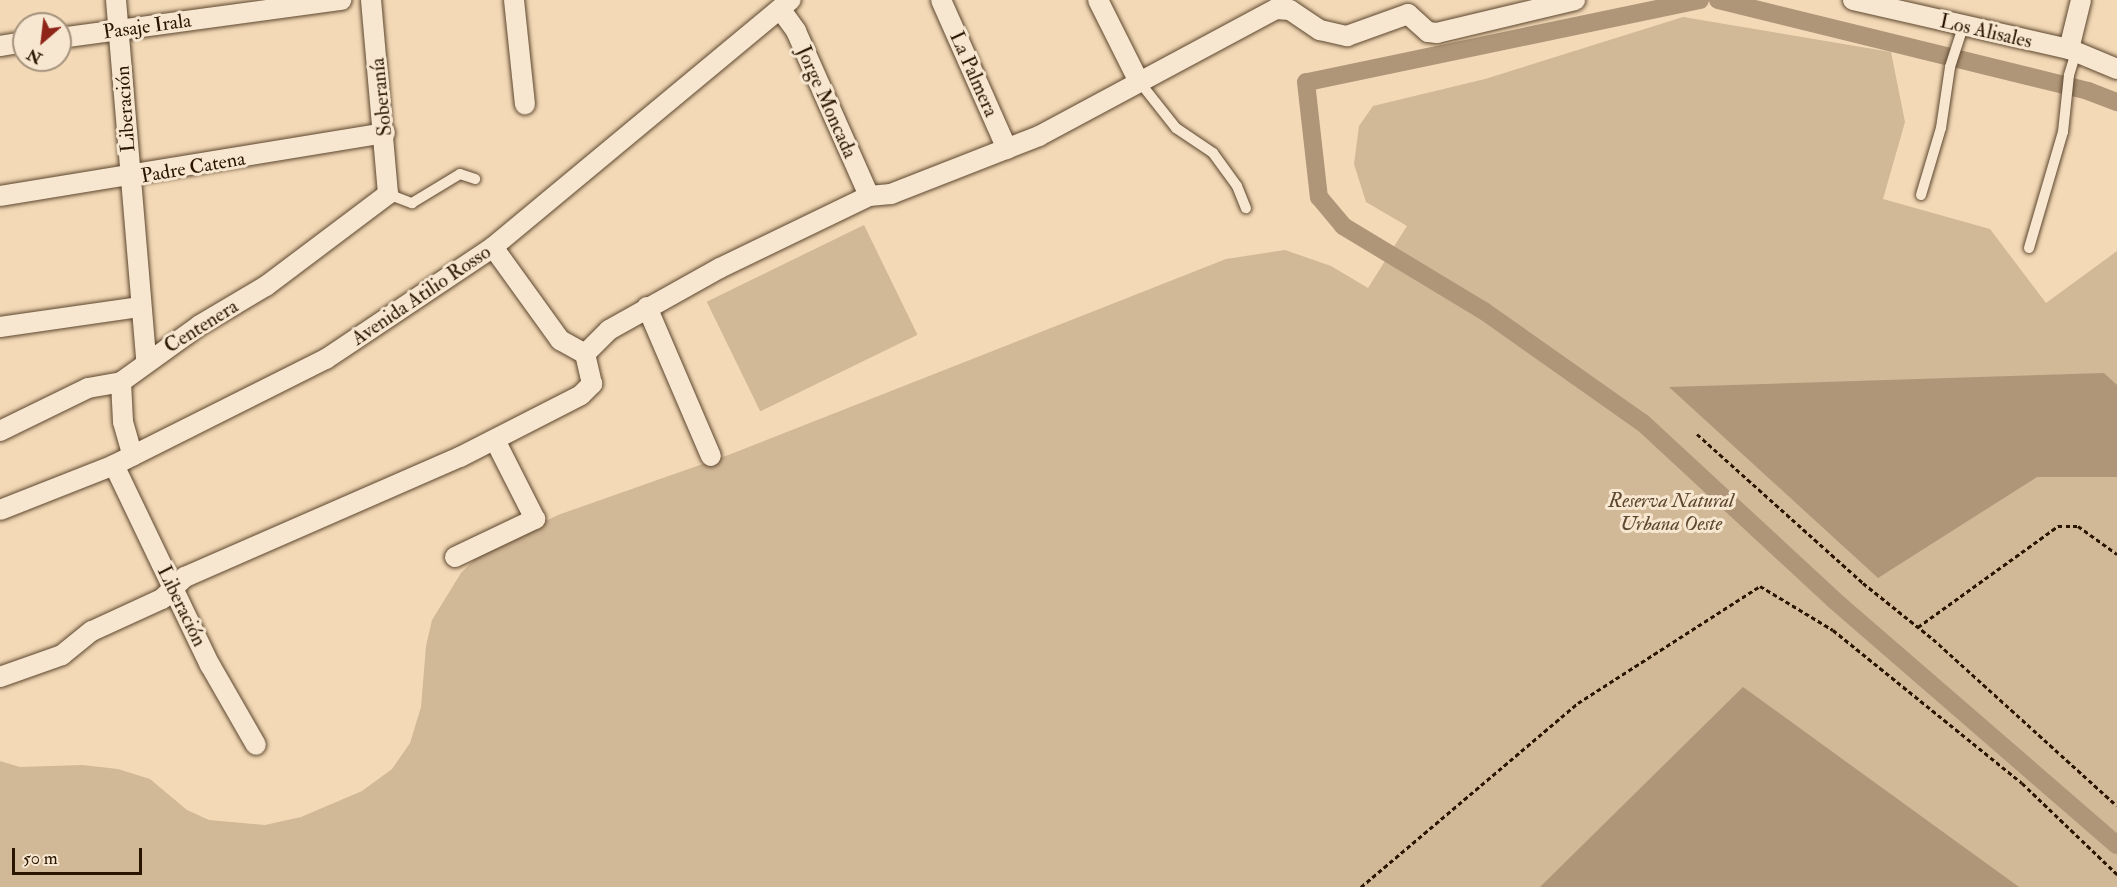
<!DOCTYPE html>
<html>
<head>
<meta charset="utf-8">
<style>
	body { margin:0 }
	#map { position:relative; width:2117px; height:887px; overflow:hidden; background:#f3d9b6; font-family:"IM FELL Double Pica",serif }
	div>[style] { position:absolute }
	.green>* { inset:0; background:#d1b897; transform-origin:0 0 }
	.water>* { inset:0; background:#af9678 }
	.canal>* { height:18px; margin:-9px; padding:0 9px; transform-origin:9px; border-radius:9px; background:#af9678 }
	.path>* { height:3px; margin-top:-1.5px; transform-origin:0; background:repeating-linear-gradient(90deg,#2a1501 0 4.5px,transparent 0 7.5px) }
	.roads { filter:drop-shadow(0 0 2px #5c462e) drop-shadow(0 0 2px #5c462e) }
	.service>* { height:10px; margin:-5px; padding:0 5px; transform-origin:5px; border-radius:5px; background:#f7e6d0 }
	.minor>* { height:20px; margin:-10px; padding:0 10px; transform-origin:10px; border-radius:10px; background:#f7e6d0 }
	span { translate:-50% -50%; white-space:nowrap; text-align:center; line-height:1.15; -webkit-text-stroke:6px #f7e6d0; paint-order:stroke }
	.street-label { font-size:20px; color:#2a1501 }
	.park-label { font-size:20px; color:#5c462e; font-style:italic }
	.north { position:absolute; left:12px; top:12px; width:60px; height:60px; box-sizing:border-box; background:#f7e6d0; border:2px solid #a5927d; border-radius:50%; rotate:208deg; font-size:16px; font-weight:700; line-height:24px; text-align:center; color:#2a1501 }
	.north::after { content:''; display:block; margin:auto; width:21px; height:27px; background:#8f2418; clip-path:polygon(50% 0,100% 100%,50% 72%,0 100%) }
	.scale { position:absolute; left:12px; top:848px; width:130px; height:27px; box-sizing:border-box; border:3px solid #2a1501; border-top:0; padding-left:8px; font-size:18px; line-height:21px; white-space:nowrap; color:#2a1501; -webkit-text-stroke:4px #f7e6d0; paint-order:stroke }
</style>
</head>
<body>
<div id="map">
	<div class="green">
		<div style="clip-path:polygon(1683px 17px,1891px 52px,1905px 122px,1883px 199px,1990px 229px,2046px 303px,2117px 251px,2117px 887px,0 887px,0 761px,20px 767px,82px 765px,118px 769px,150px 779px,187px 810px,209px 820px,265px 825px,301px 817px,362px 791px,392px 769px,410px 743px,421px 707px,426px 646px,432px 620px,461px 573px,483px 551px,558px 515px,731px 454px,1226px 259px,1285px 250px,1331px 266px,1368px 288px,1407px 226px,1366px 202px,1354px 164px,1359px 126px,1373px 106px,1485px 79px)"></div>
		<div style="left:864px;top:225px;width:122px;height:175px;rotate:64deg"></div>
	</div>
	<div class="water">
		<div style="clip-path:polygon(2104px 373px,2117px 385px,2117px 477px,2037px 477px,1878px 578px,1669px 387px)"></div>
		<div style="clip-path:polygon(1743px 687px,2019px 887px,1540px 887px)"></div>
	</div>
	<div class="canal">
		<div style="left:1700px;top:0;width:402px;rotate:168.2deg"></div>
		<div style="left:1306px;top:82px;width:116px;rotate:83.6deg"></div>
		<div style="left:1319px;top:197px;width:38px;rotate:50deg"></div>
		<div style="left:1343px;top:226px;width:165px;rotate:31.1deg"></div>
		<div style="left:1484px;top:311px;width:194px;rotate:35.2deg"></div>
		<div style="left:1643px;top:423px;width:260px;rotate:42.8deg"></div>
		<div style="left:1834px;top:600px;width:374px;rotate:40.9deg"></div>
		<div style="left:1718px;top:0;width:381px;rotate:13.8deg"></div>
		<div style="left:2088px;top:91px;width:31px;rotate:21deg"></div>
	</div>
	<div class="path">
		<div style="left:1697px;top:434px;width:223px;rotate:41.9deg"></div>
		<div style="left:1863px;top:583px;width:90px;rotate:38.7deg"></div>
		<div style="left:1933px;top:639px;width:248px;rotate:42.2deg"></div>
		<div style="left:1918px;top:627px;width:173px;rotate:-35.8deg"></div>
		<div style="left:2058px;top:526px;width:20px"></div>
		<div style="left:2078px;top:526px;width:48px;rotate:35.7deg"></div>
		<div style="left:1361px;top:887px;width:285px;rotate:-40.3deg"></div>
		<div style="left:1578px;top:703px;width:216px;rotate:-32.7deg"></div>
		<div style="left:1760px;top:586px;width:85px;rotate:31.1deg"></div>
		<div style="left:1833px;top:630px;width:243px;rotate:39deg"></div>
		<div style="left:2022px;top:783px;width:132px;rotate:43.8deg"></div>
	</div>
	<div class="roads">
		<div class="service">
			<div style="left:1138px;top:80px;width:61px;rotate:51.6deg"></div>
			<div style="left:1176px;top:128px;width:45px;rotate:34deg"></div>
			<div style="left:1213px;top:153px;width:41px;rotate:54deg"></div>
			<div style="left:1237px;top:186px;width:24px;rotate:68deg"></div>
			<div style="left:388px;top:194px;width:26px;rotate:21deg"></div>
			<div style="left:412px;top:203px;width:56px;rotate:-31.1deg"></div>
			<div style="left:460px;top:174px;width:16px;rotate:18deg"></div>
			<div style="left:1921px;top:195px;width:70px;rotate:-73.4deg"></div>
			<div style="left:1941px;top:128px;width:62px;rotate:-81.6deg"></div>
			<div style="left:1950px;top:67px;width:42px;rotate:-72deg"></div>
			<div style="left:2029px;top:248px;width:121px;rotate:-73.7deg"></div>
			<div style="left:2063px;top:132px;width:57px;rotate:-84deg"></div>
			<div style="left:2069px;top:75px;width:24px;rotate:-73deg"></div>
		</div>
		<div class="minor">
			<div style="left:116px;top:0;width:362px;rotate:85.2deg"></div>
			<div style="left:514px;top:0;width:105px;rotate:84deg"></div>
			<div style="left:941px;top:0;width:163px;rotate:66.1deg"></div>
			<div style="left:1098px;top:0;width:89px;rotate:63.4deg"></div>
			<div style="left:1853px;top:0;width:221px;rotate:12.8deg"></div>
			<div style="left:2069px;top:49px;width:52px;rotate:22.6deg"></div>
			<div style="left:781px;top:10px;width:26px;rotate:54deg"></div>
			<div style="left:796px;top:31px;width:180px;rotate:66.1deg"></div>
			<div style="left:60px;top:38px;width:284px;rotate:-7.7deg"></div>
			<div style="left:0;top:46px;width:24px;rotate:-9deg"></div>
			<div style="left:2069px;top:49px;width:50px;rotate:-76.2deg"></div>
			<div style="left:0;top:196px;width:390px;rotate:-9.3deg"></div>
			<div style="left:493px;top:247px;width:115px;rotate:54.2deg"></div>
			<div style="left:560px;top:340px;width:29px;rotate:29deg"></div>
			<div style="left:647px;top:307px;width:162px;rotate:66.8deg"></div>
			<div style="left:0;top:327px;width:140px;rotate:-8.2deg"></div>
			<div style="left:585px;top:354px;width:34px;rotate:-45deg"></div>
			<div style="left:609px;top:330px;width:127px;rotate:-29.2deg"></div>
			<div style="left:720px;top:268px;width:165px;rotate:-25.8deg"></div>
			<div style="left:869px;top:196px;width:22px;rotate:-5deg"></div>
			<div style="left:891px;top:194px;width:159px;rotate:-21.4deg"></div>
			<div style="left:1039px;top:136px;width:269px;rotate:-28.2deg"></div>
			<div style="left:1276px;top:9px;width:14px;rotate:4deg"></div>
			<div style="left:1290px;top:10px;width:36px;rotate:34deg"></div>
			<div style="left:1320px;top:30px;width:28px;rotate:13deg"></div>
			<div style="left:1347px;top:36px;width:65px;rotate:-19.8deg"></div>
			<div style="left:1408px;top:14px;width:27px;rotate:42deg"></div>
			<div style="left:1428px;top:32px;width:9px;rotate:6deg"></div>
			<div style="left:1437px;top:33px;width:142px;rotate:-13.4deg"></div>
			<div style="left:121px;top:382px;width:40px;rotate:87.1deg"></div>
			<div style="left:123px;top:422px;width:35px;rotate:74deg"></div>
			<div style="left:0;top:431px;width:98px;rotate:-26deg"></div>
			<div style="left:88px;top:388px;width:34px;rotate:-10deg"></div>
			<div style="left:121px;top:382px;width:97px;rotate:-35.8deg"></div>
			<div style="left:200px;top:325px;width:77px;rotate:-30.6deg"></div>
			<div style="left:266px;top:286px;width:153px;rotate:-37deg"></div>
			<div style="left:388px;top:194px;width:195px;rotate:-95deg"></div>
			<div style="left:114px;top:465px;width:222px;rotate:64.4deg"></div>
			<div style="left:210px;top:665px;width:92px;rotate:60.1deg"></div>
			<div style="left:0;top:510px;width:123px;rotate:-21.5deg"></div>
			<div style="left:114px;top:465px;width:237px;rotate:-26.6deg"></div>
			<div style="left:326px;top:359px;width:201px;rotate:-33.8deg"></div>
			<div style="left:493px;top:247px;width:387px;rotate:-39.7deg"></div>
			<div style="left:455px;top:557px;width:89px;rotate:-25.4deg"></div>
			<div style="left:535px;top:519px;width:89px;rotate:-116.9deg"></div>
			<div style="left:0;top:677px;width:66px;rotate:-19.5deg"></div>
			<div style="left:62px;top:655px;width:38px;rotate:-39deg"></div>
			<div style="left:92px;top:631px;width:77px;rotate:-24.6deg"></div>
			<div style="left:162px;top:599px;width:32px;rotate:-44deg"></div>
			<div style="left:185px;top:577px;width:300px;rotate:-23.6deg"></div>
			<div style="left:460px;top:457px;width:136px;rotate:-27.1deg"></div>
			<div style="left:581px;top:395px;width:16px;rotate:-45deg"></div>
			<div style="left:592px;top:384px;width:31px;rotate:-103deg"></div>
		</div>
	</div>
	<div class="street-label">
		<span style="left:147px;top:26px;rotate:-8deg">Pasaje Irala</span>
		<span style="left:1986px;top:31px;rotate:13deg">Los Alisales</span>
		<span style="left:974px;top:74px;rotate:66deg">La Palmera</span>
		<span style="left:381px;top:97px;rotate:-96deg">Soberanía</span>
		<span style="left:827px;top:102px;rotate:66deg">Jorge Moncada</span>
		<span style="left:125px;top:109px;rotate:-94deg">Liberación</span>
		<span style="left:193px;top:167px;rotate:-10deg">Padre Catena</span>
		<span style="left:421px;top:295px;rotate:-34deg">Avenida Atilio Rosso</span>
		<span style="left:201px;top:326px;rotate:-32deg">Centenera</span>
		<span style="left:182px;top:606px;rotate:64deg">Liberación</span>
	</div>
	<div class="park-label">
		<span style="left:1671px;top:512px">Reserva Natural<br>Urbana Oeste</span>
	</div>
	<div class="north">N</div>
	<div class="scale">50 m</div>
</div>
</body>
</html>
